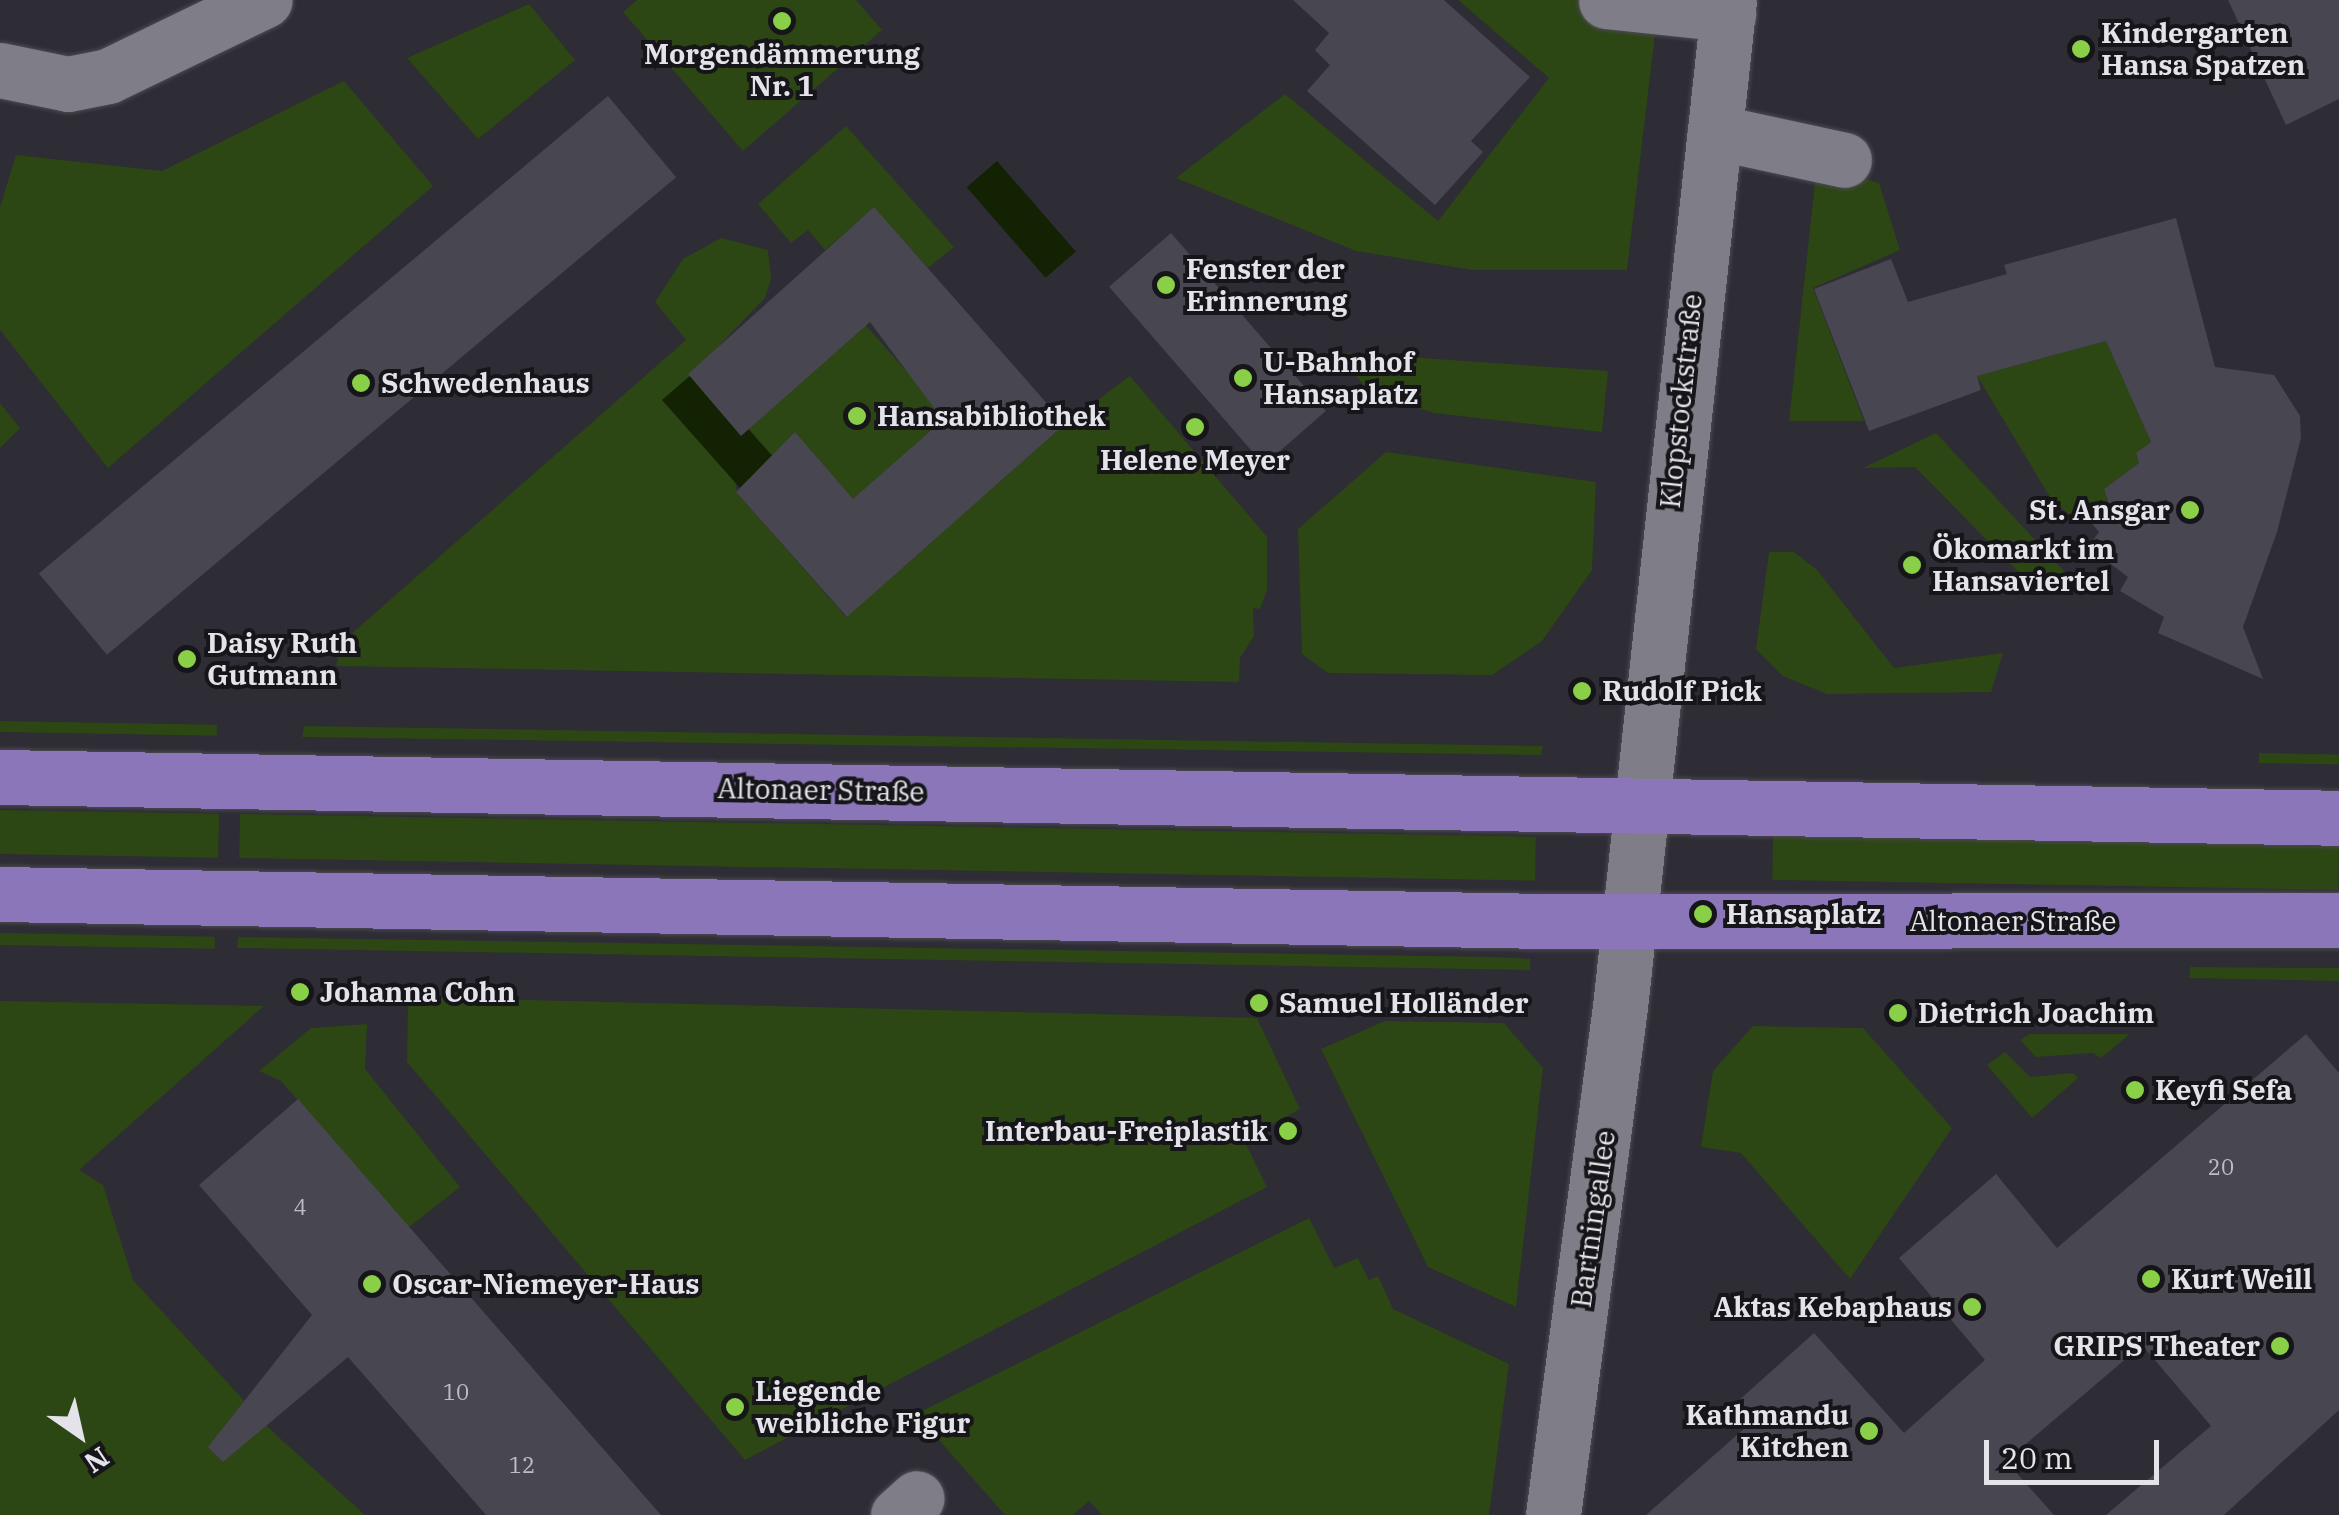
<!DOCTYPE html>
<html>
<head>
<meta charset="utf-8">
<style>
	body { margin:0 }
	#map { position:relative; width:2339px; height:1515px; overflow:hidden; background:#2e2c35; font-family:"IBM Plex Serif",serif }
	div>[style] { position:absolute }
	.green>* { inset:0; background:#2c4614; transform-origin:0 0 }
	.water>* { inset:0; background:#122203; transform-origin:0 0 }
	.building>* { inset:0; background:#484650; transform-origin:0 0 }
	.roads { filter:drop-shadow(0 0 2px #4c4a51) drop-shadow(0 0 2px #4c4a51) }
	.minor>* { height:55px; margin:-27.5px; padding:0 27.5px; transform-origin:27.5px; border-radius:27.5px; background:#7f7d87 }
	.major>* { height:55px; margin:-27.5px; padding:0 27.5px; transform-origin:27.5px; border-radius:27.5px; background:#8a76b8 }
	.dots>* { width:28px; height:28px; translate:-50% -50%; box-sizing:border-box; border:5px solid #161519; border-radius:50% }
	span { translate:-50% -50%; white-space:nowrap; text-align:center; line-height:1.15; -webkit-text-stroke:8px #161519; paint-order:stroke }
	.number-label { font-size:22px; color:#bdbcc3 }
	.number-label span { -webkit-text-stroke-width:0 }
	.poi-label { font-size:28px; color:#e4e3e9; font-weight:700 }
	.left { translate:0 -50%; text-align:left }
	.right { translate:-100% -50%; text-align:right }
	.street-label { font-size:28px; color:#e4e3e9 }
	.north { position:absolute; left:30px; top:1385px; width:100px; height:100px; -webkit-text-stroke:8px #161519; paint-order:stroke; rotate:146deg; font-size:28px; font-weight:700; line-height:40px; text-align:center; color:#e4e3e9 }
	.north::after { content:''; display:block; margin:auto; width:35px; height:45px; background:#e4e3e9; clip-path:polygon(50% 0,100% 100%,50% 72%,0 100%) }
	.scale { position:absolute; left:1984px; top:1440px; width:175px; height:45px; box-sizing:border-box; border:5px solid #e4e3e9; border-top:0; padding-left:12px; font-size:30px; line-height:35px; white-space:nowrap; color:#e4e3e9; -webkit-text-stroke:8px #161519; paint-order:stroke }
</style>
</head>
<body>
<div id="map">
	<div class="green">
		<div style="clip-path:polygon(637px 0,856px 0,882px 30px,743px 151px,623px 12px)"></div>
		<div style="clip-path:polygon(1458px 0,1659px 0,1627px 270px,1473px 270px,1356px 251px,1176px 178px,1285px 94px,1438px 221px,1549px 78px)"></div>
		<div style="clip-path:polygon(529px 4px,575px 60px,478px 139px,407px 58px)"></div>
		<div style="clip-path:polygon(344px 81px,433px 186px,108px 468px,0 330px,0 207px,16px 155px,162px 171px)"></div>
		<div style="clip-path:polygon(846px 126px,954px 247px,928px 268px,874px 208px,825px 250px,808px 230px,791px 243px,758px 204px)"></div>
		<div style="clip-path:polygon(1817px 165px,1879px 183px,1900px 250px,1813px 288px,1864px 421px,1789px 421px)"></div>
		<div style="clip-path:polygon(721px 238px,768px 250px,771px 278px,765px 298px,716px 349px,737px 493px,846px 617px,1065px 424px,1130px 376px,1267px 537px,1267px 590px,1260px 609px,1253px 608px,1254px 636px,1240px 658px,1239px 682px,336px 666px,341px 643px,686px 340px,655px 302px,683px 259px)"></div>
		<div style="clip-path:polygon(852px 310px,960px 431px,850px 527px,774px 458px,715px 391px)"></div>
		<div style="clip-path:polygon(2106px 341px,2151px 442px,2136px 453px,2139px 463px,2104px 489px,2108px 501px,2078px 523px,2050px 497px,1977px 376px)"></div>
		<div style="clip-path:polygon(1336px 352px,1608px 371px,1602px 432px,1434px 413px,1370px 393px)"></div>
		<div style="clip-path:polygon(0 403px,20px 428px,0 448px)"></div>
		<div style="clip-path:polygon(1936px 433px,2064px 571px,2050px 591px,2035px 589px,1915px 467px,1863px 468px)"></div>
		<div style="clip-path:polygon(1386px 452px,1596px 482px,1592px 570px,1542px 641px,1492px 675px,1328px 673px,1302px 654px,1298px 529px)"></div>
		<div style="clip-path:polygon(1769px 552px,1794px 552px,1817px 570px,1894px 668px,2003px 653px,1991px 692px,1827px 694px,1783px 676px,1756px 649px)"></div>
		<div style="left:0;top:721px;width:217px;height:11px;rotate:1deg"></div>
		<div style="clip-path:polygon(304px 726px,1543px 746px,1541px 755px,302px 737px)"></div>
		<div style="left:2259px;top:753px;width:80px;height:10px;rotate:1deg"></div>
		<div style="left:0;top:810px;width:219px;height:44px;rotate:1deg"></div>
		<div style="left:240px;top:814px;width:1296px;height:44px;rotate:1deg"></div>
		<div style="left:1773px;top:836px;width:566px;height:44px;rotate:1deg"></div>
		<div style="left:0;top:933px;width:215px;height:12px;rotate:1deg"></div>
		<div style="clip-path:polygon(238px 937px,1496px 957px,1530px 959px,1530px 970px,237px 948px)"></div>
		<div style="clip-path:polygon(2190px 967px,2339px 968px,2339px 981px,2189px 978px)"></div>
		<div style="clip-path:polygon(408px 997px,1257px 1018px,1300px 1109px,1244px 1140px,1267px 1187px,745px 1460px,407px 1062px)"></div>
		<div style="clip-path:polygon(0 1001px,264px 1006px,79px 1170px,103px 1185px,133px 1280px,273px 1432px,365px 1515px,0 1515px)"></div>
		<div style="clip-path:polygon(1385px 1021px,1504px 1023px,1543px 1068px,1516px 1307px,1428px 1267px,1321px 1049px)"></div>
		<div style="clip-path:polygon(367px 1024px,365px 1069px,460px 1187px,409px 1227px,281px 1081px,259px 1071px,311px 1028px)"></div>
		<div style="clip-path:polygon(1753px 1026px,1863px 1028px,1952px 1128px,1850px 1279px,1741px 1153px,1701px 1147px,1713px 1071px)"></div>
		<div style="clip-path:polygon(2030px 1034px,2130px 1034px,2101px 1058px,2093px 1053px,2036px 1057px,2020px 1040px)"></div>
		<div style="clip-path:polygon(2005px 1052px,2030px 1077px,2073px 1073px,2078px 1078px,2032px 1118px,1987px 1065px)"></div>
		<div style="clip-path:polygon(1309px 1218px,1334px 1268px,1358px 1258px,1369px 1280px,1378px 1276px,1393px 1309px,1509px 1364px,1489px 1515px,1102px 1515px,1089px 1501px,1073px 1515px,1005px 1515px,916px 1414px)"></div>
	</div>
	<div class="water">
		<div style="left:997px;top:161px;width:120px;height:40px;rotate:49deg"></div>
		<div style="clip-path:polygon(721px 349px,715px 391px,774px 458px,740px 488px,662px 400px)"></div>
	</div>
	<div class="building">
		<div style="clip-path:polygon(1293px 0,1444px 0,1530px 77px,1471px 141px,1483px 152px,1435px 205px,1307px 91px,1330px 65px,1315px 50px,1329px 33px)"></div>
		<div style="clip-path:polygon(2228px 0,2339px 0,2339px 99px,2286px 125px)"></div>
		<div style="left:608px;top:96px;width:106px;height:743px;rotate:50deg"></div>
		<div style="clip-path:polygon(874px 207px,1065px 424px,847px 617px,736px 492px,795px 432px,853px 499px,943px 420px,870px 322px,741px 436px,688px 374px)"></div>
		<div style="clip-path:polygon(2176px 218px,2215px 367px,2274px 375px,2300px 416px,2301px 438px,2277px 532px,2243px 627px,2263px 679px,2158px 633px,2164px 617px,2120px 591px,2128px 577px,2088px 547px,2099px 532px,2089px 520px,2108px 501px,2104px 489px,2139px 463px,2136px 453px,2151px 442px,2106px 341px,1977px 376px,1981px 390px,1869px 431px,1814px 289px,1891px 259px,1908px 302px,2007px 274px,2004px 265px)"></div>
		<div style="left:1171px;top:233px;width:236px;height:82px;rotate:49deg"></div>
		<div style="clip-path:polygon(2306px 1034px,2339px 1073px,2339px 1410px,2224px 1515px,2106px 1515px,2211px 1426px,2142px 1345px,2006px 1461px,2054px 1515px,1646px 1515px,1754px 1420px,1738px 1401px,1814px 1333px,1904px 1433px,1985px 1360px,1899px 1258px,1996px 1174px,2057px 1248px)"></div>
		<div style="clip-path:polygon(298px 1099px,432px 1253px,661px 1515px,486px 1515px,348px 1357px,223px 1462px,208px 1447px,312px 1315px,199px 1185px)"></div>
	</div>
	<div class="roads">
		<div class="minor">
			<div style="left:1606px;top:1px;width:123px;rotate:6.1deg"></div>
			<div style="left:0;top:70px;width:69px;rotate:11.6deg"></div>
			<div style="left:68px;top:84px;width:41px;rotate:-11.3deg"></div>
			<div style="left:108px;top:76px;width:174px;rotate:-25.8deg"></div>
			<div style="left:1715px;top:132px;width:132px;rotate:12.2deg"></div>
			<div style="left:898px;top:1515px;width:25px;rotate:-42deg"></div>
			<div style="left:1553px;top:1515px;width:512px;rotate:-82.49deg"></div>
			<div style="left:1620px;top:1007px;width:1013px;rotate:-83.82deg"></div>
		</div>
		<div class="major">
			<div style="left:0;top:777px;width:2339px;rotate:1deg"></div>
			<div style="left:0;top:894px;width:1545px;rotate:1deg"></div>
			<div style="left:1545px;top:921px;width:794px;rotate:-0.07deg"></div>
		</div>
	</div>
	<div class="dots">
		<div style="left:782px;top:21px;background:#89cf48"></div>
		<div style="left:2081px;top:49px;background:#89cf48"></div>
		<div style="left:1166px;top:285px;background:#89cf48"></div>
		<div style="left:1243px;top:378px;background:#89cf48"></div>
		<div style="left:361px;top:383px;background:#89cf48"></div>
		<div style="left:857px;top:416px;background:#89cf48"></div>
		<div style="left:1195px;top:427px;background:#89cf48"></div>
		<div style="left:2190px;top:510px;background:#89cf48"></div>
		<div style="left:1912px;top:565px;background:#89cf48"></div>
		<div style="left:187px;top:659px;background:#89cf48"></div>
		<div style="left:1582px;top:691px;background:#89cf48"></div>
		<div style="left:1703px;top:914px;background:#89cf48"></div>
		<div style="left:300px;top:992px;background:#89cf48"></div>
		<div style="left:1259px;top:1003px;background:#89cf48"></div>
		<div style="left:1898px;top:1013px;background:#89cf48"></div>
		<div style="left:2135px;top:1090px;background:#89cf48"></div>
		<div style="left:1288px;top:1131px;background:#89cf48"></div>
		<div style="left:2151px;top:1279px;background:#89cf48"></div>
		<div style="left:372px;top:1284px;background:#89cf48"></div>
		<div style="left:1972px;top:1307px;background:#89cf48"></div>
		<div style="left:2280px;top:1346px;background:#89cf48"></div>
		<div style="left:735px;top:1407px;background:#89cf48"></div>
		<div style="left:1869px;top:1431px;background:#89cf48"></div>
	</div>
	<div class="number-label">
		<span style="left:2221px;top:1167px">20</span>
		<span style="left:300px;top:1207px">4</span>
		<span style="left:456px;top:1392px">10</span>
		<span style="left:522px;top:1465px">12</span>
	</div>
	<div class="poi-label">
		<span class="left" style="left:2101px;top:49px">Kindergarten<br>Hansa Spatzen</span>
		<span style="left:782px;top:70px">Morgendämmerung<br>Nr. 1</span>
		<span class="left" style="left:1186px;top:285px">Fenster der<br>Erinnerung</span>
		<span class="left" style="left:1263px;top:378px">U-Bahnhof<br>Hansaplatz</span>
		<span class="left" style="left:381px;top:383px">Schwedenhaus</span>
		<span class="left" style="left:877px;top:416px">Hansabibliothek</span>
		<span style="left:1195px;top:460px">Helene Meyer</span>
		<span class="right" style="left:2170px;top:510px">St. Ansgar</span>
		<span class="left" style="left:1932px;top:565px">Ökomarkt im<br>Hansaviertel</span>
		<span class="left" style="left:207px;top:659px">Daisy Ruth<br>Gutmann</span>
		<span class="left" style="left:1602px;top:691px">Rudolf Pick</span>
		<span class="left" style="left:1726px;top:914px">Hansaplatz</span>
		<span class="left" style="left:320px;top:992px">Johanna Cohn</span>
		<span class="left" style="left:1279px;top:1003px">Samuel Holländer</span>
		<span class="left" style="left:1918px;top:1013px">Dietrich Joachim</span>
		<span class="left" style="left:2155px;top:1090px">Keyfi Sefa</span>
		<span class="right" style="left:1268px;top:1131px">Interbau-Freiplastik</span>
		<span class="left" style="left:2171px;top:1279px">Kurt Weill</span>
		<span class="left" style="left:392px;top:1284px">Oscar-Niemeyer-Haus</span>
		<span class="right" style="left:1952px;top:1307px">Aktas Kebaphaus</span>
		<span class="right" style="left:2260px;top:1346px">GRIPS Theater</span>
		<span class="left" style="left:755px;top:1407px">Liegende<br>weibliche Figur</span>
		<span class="right" style="left:1849px;top:1431px">Kathmandu<br>Kitchen</span>
	</div>
	<div class="street-label">
		<span style="left:1681px;top:401px;rotate:-84deg">Klopstockstraße</span>
		<span style="left:821px;top:790px;rotate:1deg">Altonaer Straße</span>
		<span style="left:2013px;top:921px">Altonaer Straße</span>
		<span style="left:1593px;top:1219px;rotate:-82deg">Bartningallee</span>
	</div>
	<div class="north">N</div>
	<div class="scale">20 m</div>
</div>
</body>
</html>
